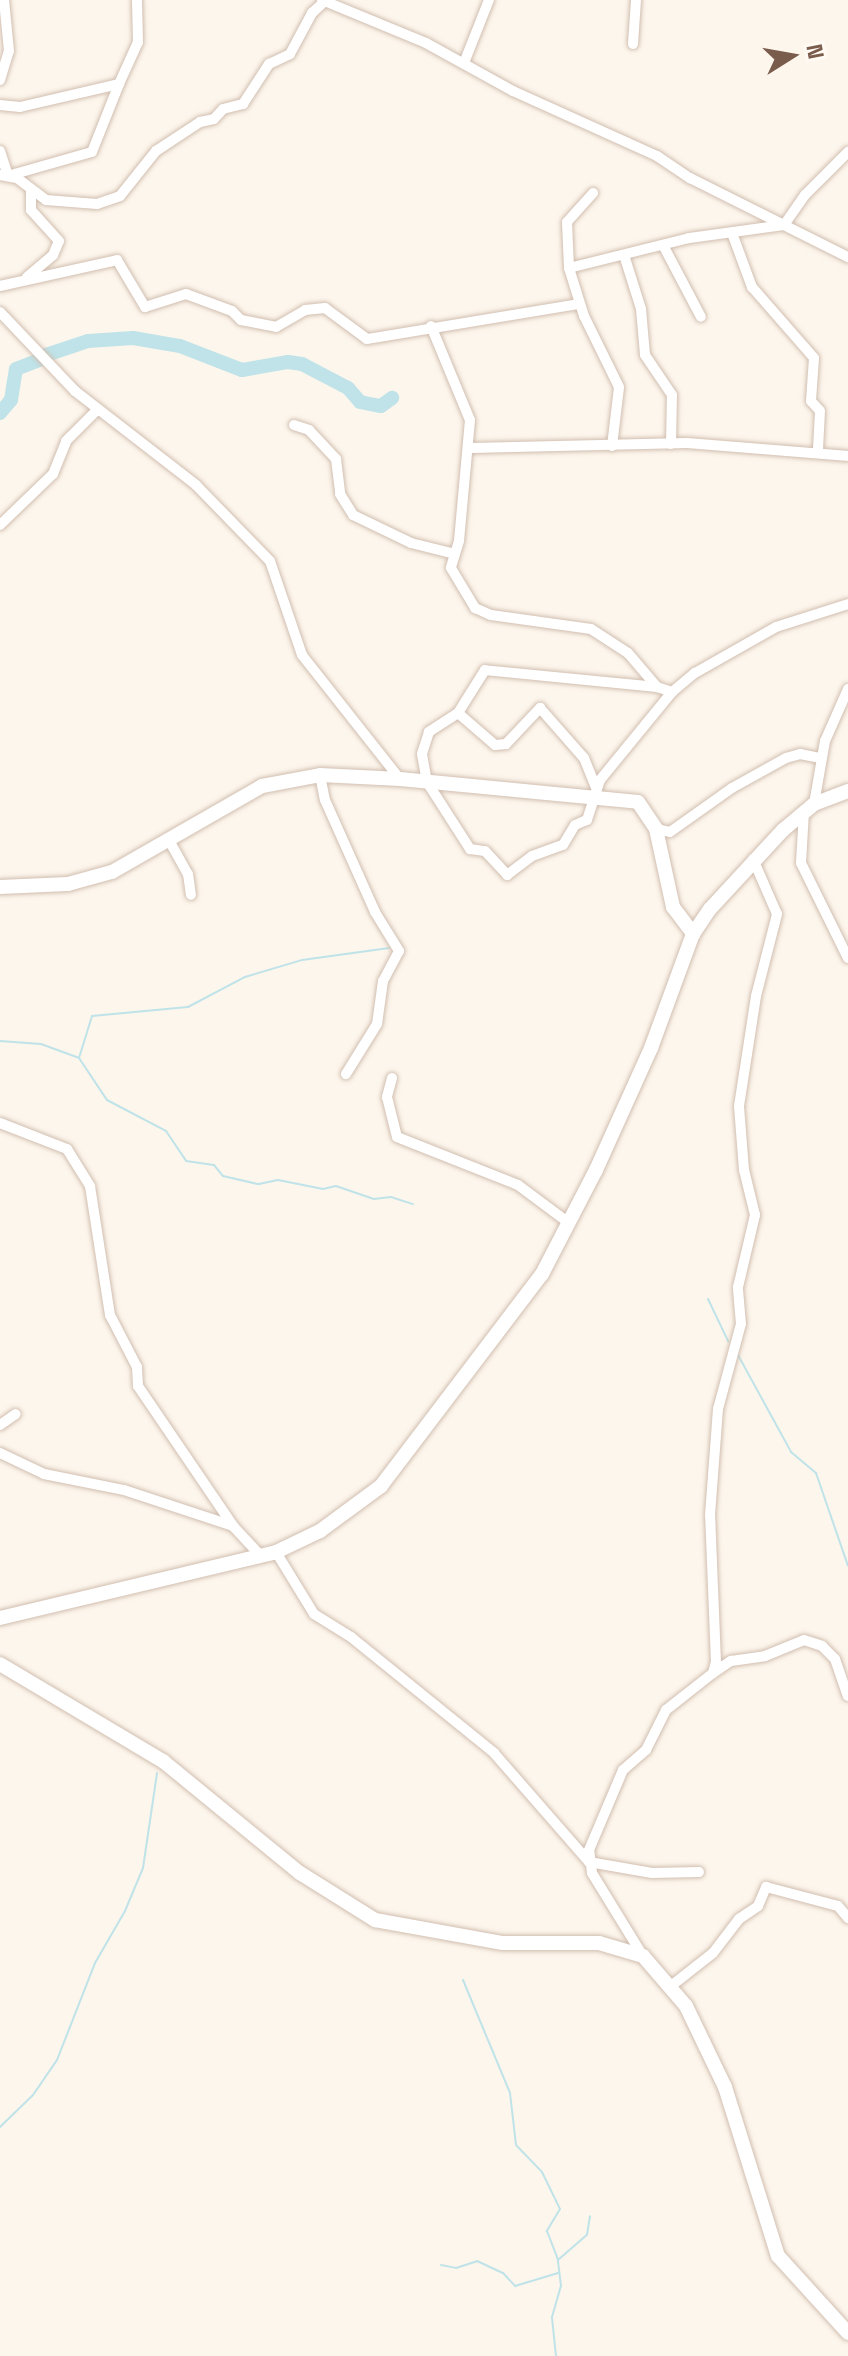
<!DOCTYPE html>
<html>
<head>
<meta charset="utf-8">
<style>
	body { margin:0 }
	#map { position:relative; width:848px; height:2356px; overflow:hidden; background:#fdf6ec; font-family:"Space Grotesk",sans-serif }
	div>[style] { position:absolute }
	.stream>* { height:2px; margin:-1px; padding:0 1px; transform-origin:1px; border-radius:1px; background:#bfe3e8 }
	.river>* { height:14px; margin:-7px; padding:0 7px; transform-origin:7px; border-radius:7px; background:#bfe3e8 }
	.roads { filter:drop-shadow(0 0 2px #d1beb0) drop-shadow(0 0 2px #d1beb0) }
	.street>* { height:10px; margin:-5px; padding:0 5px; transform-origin:5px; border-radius:5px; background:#fff }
	.secondary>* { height:14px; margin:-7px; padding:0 7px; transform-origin:7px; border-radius:7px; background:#fff }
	span { translate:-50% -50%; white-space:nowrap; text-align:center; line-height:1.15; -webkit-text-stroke:6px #fffaf3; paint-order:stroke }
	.north { position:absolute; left:752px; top:16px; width:80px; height:80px; -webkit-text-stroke:6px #fffaf3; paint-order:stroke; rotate:79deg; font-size:22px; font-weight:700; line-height:32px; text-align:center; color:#7a5c4d }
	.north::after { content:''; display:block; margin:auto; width:28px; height:36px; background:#7a5c4d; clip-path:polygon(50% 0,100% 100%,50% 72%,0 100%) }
</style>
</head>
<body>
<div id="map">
	<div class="stream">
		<div style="left:0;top:1041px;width:41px;rotate:4.2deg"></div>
		<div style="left:41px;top:1044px;width:40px;rotate:20.2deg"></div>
		<div style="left:79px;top:1058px;width:50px;rotate:56.3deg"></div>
		<div style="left:107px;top:1100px;width:67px;rotate:27.7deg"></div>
		<div style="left:166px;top:1131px;width:36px;rotate:56deg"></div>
		<div style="left:186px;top:1161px;width:28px;rotate:8deg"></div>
		<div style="left:214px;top:1165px;width:14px;rotate:51deg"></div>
		<div style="left:223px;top:1176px;width:37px;rotate:13deg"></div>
		<div style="left:259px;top:1184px;width:19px;rotate:-12deg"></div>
		<div style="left:278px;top:1180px;width:46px;rotate:11.3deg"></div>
		<div style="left:323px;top:1189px;width:13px;rotate:-13deg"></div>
		<div style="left:336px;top:1186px;width:40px;rotate:18.9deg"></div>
		<div style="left:374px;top:1199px;width:17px;rotate:-7deg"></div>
		<div style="left:391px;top:1197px;width:23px;rotate:18deg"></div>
		<div style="left:79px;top:1058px;width:44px;rotate:-72.8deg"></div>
		<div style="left:92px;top:1016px;width:96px;rotate:-5.4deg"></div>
		<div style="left:188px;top:1007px;width:64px;rotate:-27.8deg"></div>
		<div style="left:245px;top:977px;width:59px;rotate:-16.6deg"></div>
		<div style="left:302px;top:960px;width:88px;rotate:-7.9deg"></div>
		<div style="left:708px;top:1299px;width:47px;rotate:64.5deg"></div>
		<div style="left:738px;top:1355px;width:111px;rotate:61.3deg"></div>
		<div style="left:791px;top:1452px;width:33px;rotate:40deg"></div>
		<div style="left:816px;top:1473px;width:98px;rotate:71deg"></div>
		<div style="left:463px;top:1980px;width:122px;rotate:67.4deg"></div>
		<div style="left:510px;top:2093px;width:52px;rotate:83.4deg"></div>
		<div style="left:516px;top:2145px;width:37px;rotate:46deg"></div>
		<div style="left:542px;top:2172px;width:41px;rotate:64.1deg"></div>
		<div style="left:560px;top:2209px;width:26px;rotate:121deg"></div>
		<div style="left:547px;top:2231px;width:31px;rotate:69deg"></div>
		<div style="left:0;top:2127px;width:46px;rotate:-44.1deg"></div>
		<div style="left:33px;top:2095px;width:42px;rotate:-55.6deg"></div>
		<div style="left:57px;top:2060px;width:104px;rotate:-68.6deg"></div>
		<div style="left:95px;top:1963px;width:60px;rotate:-60deg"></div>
		<div style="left:125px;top:1911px;width:47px;rotate:-67.3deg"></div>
		<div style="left:143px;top:1868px;width:96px;rotate:-81.6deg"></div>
		<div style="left:441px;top:2265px;width:15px;rotate:11deg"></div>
		<div style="left:456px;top:2268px;width:22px;rotate:-18deg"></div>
		<div style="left:477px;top:2261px;width:29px;rotate:25deg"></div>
		<div style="left:503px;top:2273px;width:18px;rotate:47deg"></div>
		<div style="left:515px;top:2286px;width:45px;rotate:-16.8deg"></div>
		<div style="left:556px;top:2356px;width:39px;rotate:-96deg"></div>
		<div style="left:552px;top:2317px;width:32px;rotate:-74deg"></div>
		<div style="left:561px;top:2286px;width:26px;rotate:-97deg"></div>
		<div style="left:558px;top:2260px;width:38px;rotate:-41deg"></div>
		<div style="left:587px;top:2235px;width:19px;rotate:-81deg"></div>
	</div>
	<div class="river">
		<div style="left:43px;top:356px;width:47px;rotate:-18.4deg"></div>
		<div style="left:88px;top:341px;width:45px;rotate:-3.8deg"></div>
		<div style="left:133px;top:338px;width:48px;rotate:9.7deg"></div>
		<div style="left:180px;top:346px;width:66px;rotate:21.2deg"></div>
		<div style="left:242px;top:370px;width:47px;rotate:-9.9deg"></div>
		<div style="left:288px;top:362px;width:14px;rotate:8deg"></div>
		<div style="left:302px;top:364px;width:52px;rotate:27.6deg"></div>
		<div style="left:348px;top:388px;width:18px;rotate:49deg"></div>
		<div style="left:360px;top:402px;width:21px;rotate:11deg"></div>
		<div style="left:381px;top:406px;width:14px;rotate:-36deg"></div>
		<div style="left:0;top:413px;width:17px;rotate:-50deg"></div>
		<div style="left:11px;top:400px;width:31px;rotate:-81deg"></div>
		<div style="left:16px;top:369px;width:25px;rotate:-21deg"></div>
	</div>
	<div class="roads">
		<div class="street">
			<div style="left:322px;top:0;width:113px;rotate:22.5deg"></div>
			<div style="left:426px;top:43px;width:99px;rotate:28.9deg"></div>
			<div style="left:513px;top:91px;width:158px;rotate:24.3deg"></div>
			<div style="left:657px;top:156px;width:40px;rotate:34deg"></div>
			<div style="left:690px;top:178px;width:177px;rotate:26.6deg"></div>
			<div style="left:633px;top:44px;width:44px;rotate:-86.1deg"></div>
			<div style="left:464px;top:63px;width:68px;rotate:-68.4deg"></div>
			<div style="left:0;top:80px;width:30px;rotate:-73deg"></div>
			<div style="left:9px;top:51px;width:51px;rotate:-95.6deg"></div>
			<div style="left:0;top:105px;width:20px;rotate:6deg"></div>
			<div style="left:20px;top:107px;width:102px;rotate:-13.1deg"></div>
			<div style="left:119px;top:84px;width:46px;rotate:-65.7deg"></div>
			<div style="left:138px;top:42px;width:42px;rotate:-91.4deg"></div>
			<div style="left:0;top:151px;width:25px;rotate:72deg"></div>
			<div style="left:0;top:175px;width:17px;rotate:10deg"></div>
			<div style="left:17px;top:178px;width:36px;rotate:37deg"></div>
			<div style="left:46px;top:200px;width:51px;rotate:4.5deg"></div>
			<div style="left:97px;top:204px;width:24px;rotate:-19deg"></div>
			<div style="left:120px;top:196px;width:58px;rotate:-51.3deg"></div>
			<div style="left:156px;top:151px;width:53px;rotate:-33.4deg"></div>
			<div style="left:200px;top:122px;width:14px;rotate:-12deg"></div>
			<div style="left:214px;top:119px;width:13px;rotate:-48deg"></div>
			<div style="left:223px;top:109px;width:21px;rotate:-14deg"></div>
			<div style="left:243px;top:104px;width:48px;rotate:-57deg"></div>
			<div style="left:269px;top:64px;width:23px;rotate:-25deg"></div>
			<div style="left:290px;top:54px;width:47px;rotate:-61.8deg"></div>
			<div style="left:312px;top:13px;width:19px;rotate:-43deg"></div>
			<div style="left:11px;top:175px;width:84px;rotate:-15.9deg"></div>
			<div style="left:92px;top:152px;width:73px;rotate:-68.3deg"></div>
			<div style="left:784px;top:225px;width:37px;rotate:-55deg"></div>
			<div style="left:805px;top:195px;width:61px;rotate:-45deg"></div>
			<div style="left:732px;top:233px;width:58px;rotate:69.7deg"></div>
			<div style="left:752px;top:287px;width:94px;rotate:48.9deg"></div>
			<div style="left:814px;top:358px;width:43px;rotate:94deg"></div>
			<div style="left:811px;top:401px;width:13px;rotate:48deg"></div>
			<div style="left:820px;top:411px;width:39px;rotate:93deg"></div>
			<div style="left:663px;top:245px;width:81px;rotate:62.2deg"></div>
			<div style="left:624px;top:255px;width:57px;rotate:72.5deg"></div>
			<div style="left:641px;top:309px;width:46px;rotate:85deg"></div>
			<div style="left:645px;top:355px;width:48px;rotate:56deg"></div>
			<div style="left:672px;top:395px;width:49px;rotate:91.2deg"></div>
			<div style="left:569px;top:268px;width:46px;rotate:-92.5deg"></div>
			<div style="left:567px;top:222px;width:39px;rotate:-48deg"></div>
			<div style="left:27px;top:277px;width:34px;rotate:-40deg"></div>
			<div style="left:53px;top:255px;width:15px;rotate:-67deg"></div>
			<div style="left:59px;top:241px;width:42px;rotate:-132.1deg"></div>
			<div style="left:31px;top:210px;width:18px;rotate:-90deg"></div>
			<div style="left:0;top:286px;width:120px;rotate:-12.5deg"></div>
			<div style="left:117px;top:260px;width:55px;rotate:59.2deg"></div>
			<div style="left:145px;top:307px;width:43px;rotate:-17.6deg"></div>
			<div style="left:186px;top:294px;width:49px;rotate:20.3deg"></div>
			<div style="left:232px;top:311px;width:13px;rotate:45deg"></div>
			<div style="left:241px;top:320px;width:36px;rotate:11deg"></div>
			<div style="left:276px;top:327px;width:34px;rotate:-30deg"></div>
			<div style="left:305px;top:310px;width:20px;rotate:-6deg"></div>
			<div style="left:325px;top:308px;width:52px;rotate:36.4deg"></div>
			<div style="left:367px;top:339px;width:215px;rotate:-9.4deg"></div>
			<div style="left:0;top:312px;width:109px;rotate:46.5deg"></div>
			<div style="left:75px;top:391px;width:153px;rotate:37.8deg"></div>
			<div style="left:196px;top:485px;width:106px;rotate:45.8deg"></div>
			<div style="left:270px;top:561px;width:99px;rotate:71.2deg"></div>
			<div style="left:302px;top:655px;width:158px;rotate:51.7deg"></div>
			<div style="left:431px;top:326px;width:102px;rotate:67.5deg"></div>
			<div style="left:470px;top:420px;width:121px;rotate:95.2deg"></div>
			<div style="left:459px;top:541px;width:28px;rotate:107deg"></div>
			<div style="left:451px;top:568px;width:47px;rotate:59deg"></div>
			<div style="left:475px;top:608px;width:17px;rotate:24deg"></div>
			<div style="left:491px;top:615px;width:101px;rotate:8deg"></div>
			<div style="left:591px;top:629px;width:44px;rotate:33deg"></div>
			<div style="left:628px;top:653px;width:45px;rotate:49.5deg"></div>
			<div style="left:657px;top:687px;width:16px;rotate:18deg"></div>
			<div style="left:294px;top:425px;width:16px;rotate:18deg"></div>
			<div style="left:309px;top:430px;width:40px;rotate:47deg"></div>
			<div style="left:336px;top:459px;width:35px;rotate:83deg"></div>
			<div style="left:340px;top:494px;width:25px;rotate:58deg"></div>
			<div style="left:353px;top:515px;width:64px;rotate:25.8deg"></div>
			<div style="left:411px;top:543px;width:45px;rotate:14deg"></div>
			<div style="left:612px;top:446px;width:59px;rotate:-83.2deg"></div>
			<div style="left:619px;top:387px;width:79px;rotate:-116.2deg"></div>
			<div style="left:584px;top:316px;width:50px;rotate:-107.4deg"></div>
			<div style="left:569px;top:268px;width:124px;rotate:-14deg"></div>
			<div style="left:689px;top:238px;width:96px;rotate:-7.8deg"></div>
			<div style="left:471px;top:448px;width:216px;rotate:-1.3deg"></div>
			<div style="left:687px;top:443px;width:162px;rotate:4.6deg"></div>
			<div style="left:0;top:525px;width:74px;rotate:-43.9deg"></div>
			<div style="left:53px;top:474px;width:35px;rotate:-68deg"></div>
			<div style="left:66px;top:441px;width:45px;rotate:-45deg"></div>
			<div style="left:657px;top:687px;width:173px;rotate:-174.4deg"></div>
			<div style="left:485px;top:670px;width:51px;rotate:122.1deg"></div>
			<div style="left:458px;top:713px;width:35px;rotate:147deg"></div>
			<div style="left:429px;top:732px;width:23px;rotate:108deg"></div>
			<div style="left:422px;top:754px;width:28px;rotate:80deg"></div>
			<div style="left:427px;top:782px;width:80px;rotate:57.3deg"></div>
			<div style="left:470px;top:849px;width:15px;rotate:8deg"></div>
			<div style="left:485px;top:851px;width:33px;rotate:47deg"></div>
			<div style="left:507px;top:875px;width:31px;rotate:-37deg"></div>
			<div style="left:532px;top:856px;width:33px;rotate:-20deg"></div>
			<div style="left:563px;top:845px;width:23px;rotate:-59deg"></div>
			<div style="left:575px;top:825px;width:13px;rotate:-23deg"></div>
			<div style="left:587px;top:820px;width:42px;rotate:-72deg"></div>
			<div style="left:600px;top:780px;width:114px;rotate:-50.7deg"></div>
			<div style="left:672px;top:692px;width:30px;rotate:-40deg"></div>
			<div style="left:695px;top:673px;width:93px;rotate:-29.6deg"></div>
			<div style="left:776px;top:627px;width:76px;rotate:-17.7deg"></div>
			<div style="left:458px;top:713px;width:49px;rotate:40.9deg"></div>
			<div style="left:495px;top:745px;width:11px;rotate:-5deg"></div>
			<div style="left:506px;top:744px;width:50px;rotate:-46.6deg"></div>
			<div style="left:540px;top:708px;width:67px;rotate:48.7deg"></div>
			<div style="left:584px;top:758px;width:32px;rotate:68deg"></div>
			<div style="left:320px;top:775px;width:25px;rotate:79deg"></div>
			<div style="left:325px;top:800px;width:123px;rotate:65.9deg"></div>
			<div style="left:375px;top:912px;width:46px;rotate:58.4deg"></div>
			<div style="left:399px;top:951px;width:34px;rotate:118deg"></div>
			<div style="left:383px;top:981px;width:43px;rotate:97.9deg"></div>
			<div style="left:377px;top:1024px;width:59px;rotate:121.8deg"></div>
			<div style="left:814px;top:804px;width:64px;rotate:-80.1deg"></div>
			<div style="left:825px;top:741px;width:57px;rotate:-66.1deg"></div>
			<div style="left:804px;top:812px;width:51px;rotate:93.4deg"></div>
			<div style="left:801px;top:863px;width:106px;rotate:63.7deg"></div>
			<div style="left:656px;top:829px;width:14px;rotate:12deg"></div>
			<div style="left:670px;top:832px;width:76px;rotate:-35.4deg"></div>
			<div style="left:732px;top:788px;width:62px;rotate:-29.1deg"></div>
			<div style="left:786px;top:758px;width:15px;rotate:-16deg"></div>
			<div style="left:800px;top:754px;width:20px;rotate:11deg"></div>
			<div style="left:170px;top:842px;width:37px;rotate:61deg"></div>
			<div style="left:188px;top:874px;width:21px;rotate:82deg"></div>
			<div style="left:392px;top:1078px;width:20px;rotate:105deg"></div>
			<div style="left:387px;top:1097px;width:41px;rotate:76deg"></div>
			<div style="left:397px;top:1137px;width:130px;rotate:21.6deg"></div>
			<div style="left:518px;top:1185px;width:64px;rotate:36.7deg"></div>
			<div style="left:0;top:1123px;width:72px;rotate:21.2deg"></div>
			<div style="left:67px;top:1149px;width:44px;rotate:58.1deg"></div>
			<div style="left:90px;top:1186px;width:131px;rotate:81.2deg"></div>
			<div style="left:110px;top:1315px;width:59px;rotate:62.6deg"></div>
			<div style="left:137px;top:1367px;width:19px;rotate:87deg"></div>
			<div style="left:138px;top:1386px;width:169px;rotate:55.8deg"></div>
			<div style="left:0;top:1425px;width:19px;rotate:-35deg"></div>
			<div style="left:0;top:1453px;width:49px;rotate:25.5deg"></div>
			<div style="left:44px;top:1474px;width:82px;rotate:11.3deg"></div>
			<div style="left:124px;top:1490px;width:115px;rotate:18.3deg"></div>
			<div style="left:233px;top:1526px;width:41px;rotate:47deg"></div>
			<div style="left:276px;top:1552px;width:73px;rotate:58.5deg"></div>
			<div style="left:314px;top:1614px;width:44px;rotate:31.9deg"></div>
			<div style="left:351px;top:1637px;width:184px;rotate:39deg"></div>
			<div style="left:494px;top:1753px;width:145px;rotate:48.9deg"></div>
			<div style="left:589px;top:1862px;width:64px;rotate:9.9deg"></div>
			<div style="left:652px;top:1873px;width:47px;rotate:-1.2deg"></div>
			<div style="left:713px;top:1673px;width:22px;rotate:-34deg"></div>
			<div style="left:731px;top:1661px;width:34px;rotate:-8deg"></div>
			<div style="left:765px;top:1656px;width:42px;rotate:-22.3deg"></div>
			<div style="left:804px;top:1640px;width:19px;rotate:18deg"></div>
			<div style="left:822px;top:1646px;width:18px;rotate:45deg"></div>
			<div style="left:835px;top:1659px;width:39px;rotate:71deg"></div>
			<div style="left:643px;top:1956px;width:97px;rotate:-121.6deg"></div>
			<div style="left:592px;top:1873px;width:23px;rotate:-97deg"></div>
			<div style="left:589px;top:1850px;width:87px;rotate:-67deg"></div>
			<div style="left:623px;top:1770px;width:30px;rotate:-41deg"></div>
			<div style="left:646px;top:1750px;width:45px;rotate:-63.4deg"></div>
			<div style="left:666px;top:1710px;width:60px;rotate:-38.2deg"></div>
			<div style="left:713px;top:1673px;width:11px;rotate:-75deg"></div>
			<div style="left:716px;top:1662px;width:147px;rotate:-92.3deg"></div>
			<div style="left:710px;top:1515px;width:106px;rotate:-85.7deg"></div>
			<div style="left:718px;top:1409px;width:88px;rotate:-74.9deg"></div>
			<div style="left:741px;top:1324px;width:37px;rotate:-95deg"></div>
			<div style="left:738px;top:1287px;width:74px;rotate:-76.7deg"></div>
			<div style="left:755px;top:1215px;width:46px;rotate:-103.7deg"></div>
			<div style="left:744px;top:1170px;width:64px;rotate:-94.5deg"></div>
			<div style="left:739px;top:1106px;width:111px;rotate:-81.2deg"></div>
			<div style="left:756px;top:996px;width:85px;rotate:-75.6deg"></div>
			<div style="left:777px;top:914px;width:60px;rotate:-113.6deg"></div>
			<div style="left:671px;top:1986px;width:53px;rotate:-38.2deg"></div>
			<div style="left:713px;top:1953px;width:43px;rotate:-52.6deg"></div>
			<div style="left:739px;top:1919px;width:23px;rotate:-34deg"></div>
			<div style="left:758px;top:1906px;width:21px;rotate:-67deg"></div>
			<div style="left:766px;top:1887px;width:74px;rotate:14.8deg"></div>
			<div style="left:838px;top:1906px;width:16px;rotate:50deg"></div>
		</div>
		<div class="secondary">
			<div style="left:0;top:887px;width:68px;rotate:-2.5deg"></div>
			<div style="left:68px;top:884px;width:46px;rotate:-15.3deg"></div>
			<div style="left:112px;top:872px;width:173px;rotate:-29.8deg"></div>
			<div style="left:262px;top:786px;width:59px;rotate:-10.7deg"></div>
			<div style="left:320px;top:775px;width:80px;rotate:2.9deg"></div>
			<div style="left:400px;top:779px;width:239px;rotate:5.5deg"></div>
			<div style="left:638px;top:802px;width:32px;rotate:56deg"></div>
			<div style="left:656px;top:829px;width:80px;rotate:77.7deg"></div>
			<div style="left:673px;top:907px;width:34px;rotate:53deg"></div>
			<div style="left:0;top:1618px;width:284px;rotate:-13.4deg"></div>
			<div style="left:276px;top:1552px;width:49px;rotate:-25.5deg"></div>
			<div style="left:320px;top:1531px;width:76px;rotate:-36.4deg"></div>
			<div style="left:381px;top:1486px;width:266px;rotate:-52.8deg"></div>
			<div style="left:542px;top:1274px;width:117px;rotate:-62.6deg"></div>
			<div style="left:596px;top:1170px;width:134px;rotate:-65.7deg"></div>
			<div style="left:651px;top:1048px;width:121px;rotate:-69.8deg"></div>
			<div style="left:693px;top:934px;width:30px;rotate:-56deg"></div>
			<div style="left:710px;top:909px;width:108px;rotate:-47.3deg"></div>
			<div style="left:783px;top:830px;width:40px;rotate:-40deg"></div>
			<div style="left:814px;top:804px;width:36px;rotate:-21deg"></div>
			<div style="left:0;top:1664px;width:190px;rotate:30.8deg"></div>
			<div style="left:163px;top:1761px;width:177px;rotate:39.3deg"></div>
			<div style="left:300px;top:1873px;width:89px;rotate:32.1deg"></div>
			<div style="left:375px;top:1920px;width:130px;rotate:10.2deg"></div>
			<div style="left:503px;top:1943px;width:96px"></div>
			<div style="left:599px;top:1943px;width:46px;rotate:16.5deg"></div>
			<div style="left:643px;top:1956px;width:66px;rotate:49.3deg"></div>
			<div style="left:686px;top:2006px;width:90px;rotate:64.3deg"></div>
			<div style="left:725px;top:2087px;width:177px;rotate:72.6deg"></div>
			<div style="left:778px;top:2256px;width:104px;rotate:47.7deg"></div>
		</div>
	</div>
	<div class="north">N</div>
</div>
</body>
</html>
